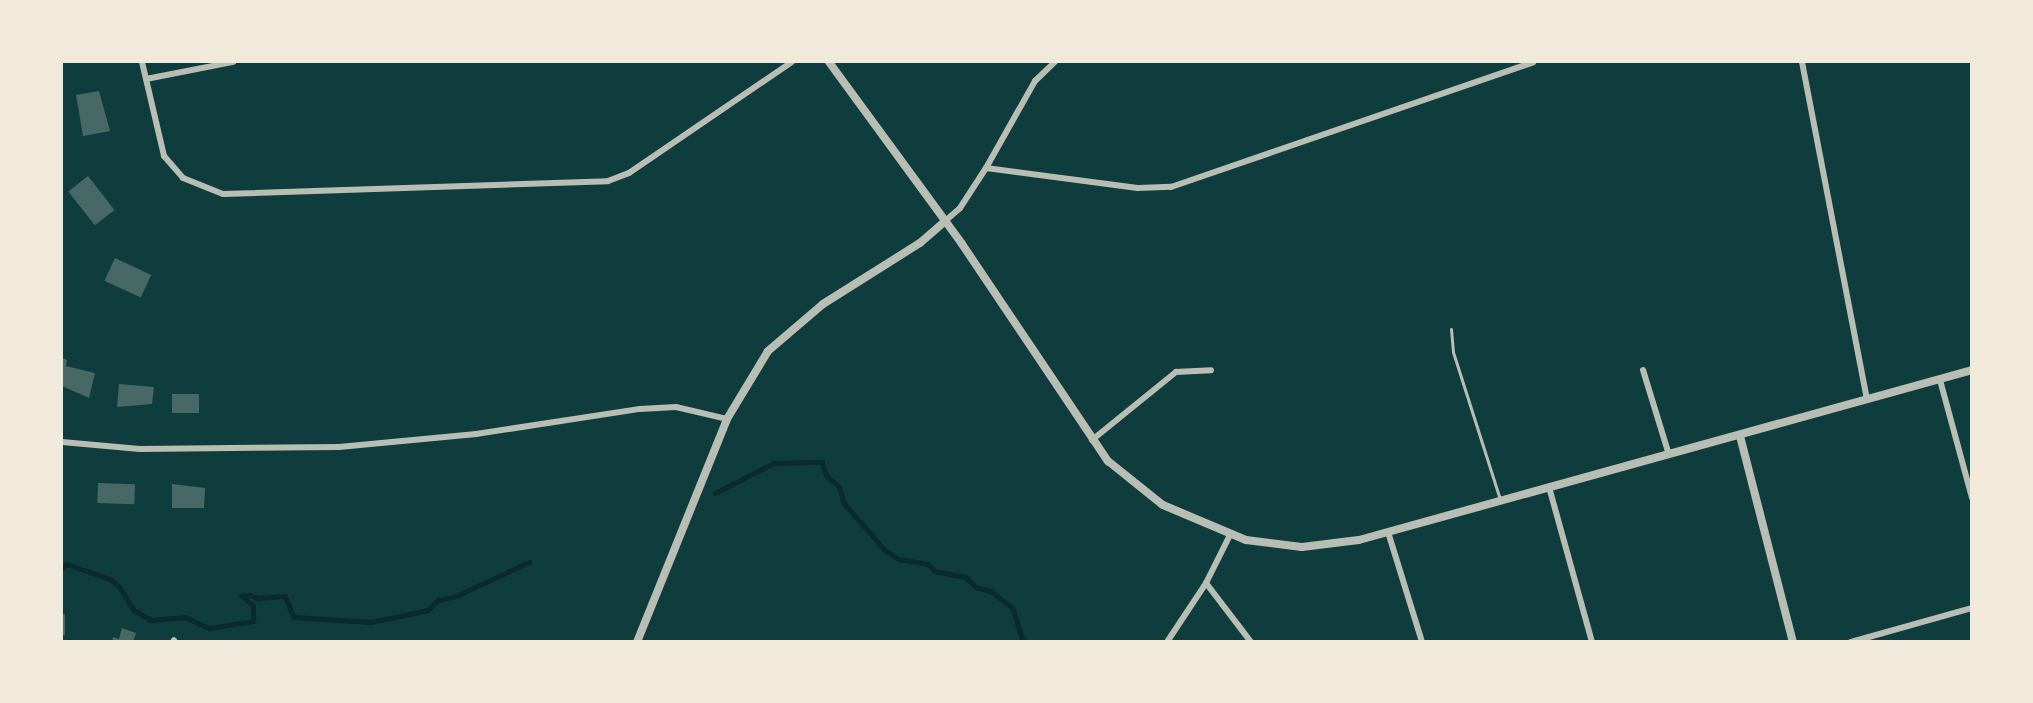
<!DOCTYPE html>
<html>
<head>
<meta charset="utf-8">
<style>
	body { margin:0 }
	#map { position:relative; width:2033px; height:703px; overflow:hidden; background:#0f3d3e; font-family:"Nunito Sans",sans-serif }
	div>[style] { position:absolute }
	.stream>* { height:4.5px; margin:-2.25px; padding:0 2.25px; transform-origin:2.25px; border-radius:2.25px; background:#0a2a2b }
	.building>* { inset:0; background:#486865; transform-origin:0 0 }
	.service>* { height:3px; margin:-1.5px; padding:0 1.5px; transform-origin:1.5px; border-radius:1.5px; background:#b8beb3 }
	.minor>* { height:6px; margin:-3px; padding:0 3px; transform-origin:3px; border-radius:3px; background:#b8beb3 }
	.tertiary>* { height:8px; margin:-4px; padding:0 4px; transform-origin:4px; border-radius:4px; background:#b8beb3 }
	span { translate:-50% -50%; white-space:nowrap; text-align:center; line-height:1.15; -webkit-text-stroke:5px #f1e9da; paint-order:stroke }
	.frame { position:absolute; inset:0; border:63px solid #f1e9da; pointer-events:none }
</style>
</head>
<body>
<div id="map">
	<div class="stream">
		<div style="left:715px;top:493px;width:66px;rotate:-27deg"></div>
		<div style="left:774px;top:463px;width:48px;rotate:-1.2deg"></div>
		<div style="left:822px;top:462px;width:15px;rotate:70deg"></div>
		<div style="left:827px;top:476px;width:16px;rotate:40deg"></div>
		<div style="left:839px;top:486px;width:19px;rotate:72deg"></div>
		<div style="left:845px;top:504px;width:61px;rotate:49deg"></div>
		<div style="left:885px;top:550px;width:17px;rotate:33deg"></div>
		<div style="left:899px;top:559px;width:29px;rotate:10deg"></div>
		<div style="left:928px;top:564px;width:10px;rotate:45deg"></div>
		<div style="left:935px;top:571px;width:32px;rotate:11deg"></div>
		<div style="left:966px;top:577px;width:14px;rotate:45deg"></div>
		<div style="left:976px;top:587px;width:16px;rotate:15deg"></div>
		<div style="left:991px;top:591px;width:28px;rotate:38deg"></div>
		<div style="left:1013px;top:608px;width:31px;rotate:73deg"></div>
		<div style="left:1022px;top:638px;width:6px;rotate:39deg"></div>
		<div style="left:62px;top:568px;width:6px;rotate:-39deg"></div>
		<div style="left:67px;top:564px;width:46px;rotate:19.2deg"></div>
		<div style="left:110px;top:579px;width:13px;rotate:39deg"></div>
		<div style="left:120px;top:587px;width:27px;rotate:59deg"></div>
		<div style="left:134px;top:610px;width:20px;rotate:30deg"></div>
		<div style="left:151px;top:620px;width:34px;rotate:-5deg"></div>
		<div style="left:185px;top:617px;width:27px;rotate:24deg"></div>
		<div style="left:210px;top:628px;width:44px;rotate:-9.2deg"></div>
		<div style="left:253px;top:621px;width:15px;rotate:-90deg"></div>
		<div style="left:253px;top:606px;width:15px;rotate:-138deg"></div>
		<div style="left:242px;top:596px;width:8px;rotate:-7deg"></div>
		<div style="left:250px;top:595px;width:9px;rotate:21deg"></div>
		<div style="left:258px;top:598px;width:27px;rotate:-4deg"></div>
		<div style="left:285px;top:596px;width:23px;rotate:67deg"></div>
		<div style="left:294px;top:617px;width:77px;rotate:3.7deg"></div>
		<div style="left:371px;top:622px;width:58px;rotate:-11.9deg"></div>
		<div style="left:428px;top:610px;width:14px;rotate:-45deg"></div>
		<div style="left:438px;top:600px;width:16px;rotate:-11deg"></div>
		<div style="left:454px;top:597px;width:83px;rotate:-25deg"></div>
	</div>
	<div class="building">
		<div style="clip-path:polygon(99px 91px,110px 131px,83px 136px,76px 95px)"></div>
		<div style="left:88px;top:176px;width:43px;height:25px;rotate:52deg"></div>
		<div style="left:115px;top:258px;width:40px;height:25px;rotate:25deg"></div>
		<div style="clip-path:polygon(62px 358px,67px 360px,66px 366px,95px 373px,89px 398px,62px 386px)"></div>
		<div style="clip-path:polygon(119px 384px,154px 387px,152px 404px,117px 407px)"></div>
		<div style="left:199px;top:394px;width:19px;height:27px;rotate:90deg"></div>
		<div style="left:98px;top:483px;width:37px;height:20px;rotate:2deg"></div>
		<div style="clip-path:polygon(172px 484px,205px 488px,204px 508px,172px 508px)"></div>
		<div style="left:62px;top:614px;width:3px;height:21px"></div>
		<div style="clip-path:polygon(122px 628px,136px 633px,133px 642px,112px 642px,113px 637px,119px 639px)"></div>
	</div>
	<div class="service">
		<div style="left:1451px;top:329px;width:23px;rotate:85deg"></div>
		<div style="left:1453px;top:352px;width:154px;rotate:72.3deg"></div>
	</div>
	<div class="minor">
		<div style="left:142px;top:62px;width:97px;rotate:76.8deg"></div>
		<div style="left:164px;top:156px;width:29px;rotate:49deg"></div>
		<div style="left:183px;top:178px;width:43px;rotate:21.8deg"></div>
		<div style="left:223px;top:194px;width:385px;rotate:-1.9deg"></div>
		<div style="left:608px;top:181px;width:22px;rotate:-21deg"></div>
		<div style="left:629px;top:173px;width:197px;rotate:-34.3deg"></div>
		<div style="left:1802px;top:62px;width:342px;rotate:79.1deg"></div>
		<div style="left:146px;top:79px;width:89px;rotate:-11.1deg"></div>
		<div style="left:986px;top:168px;width:153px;rotate:7.5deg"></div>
		<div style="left:1138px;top:188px;width:33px;rotate:-2deg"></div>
		<div style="left:1171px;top:187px;width:383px;rotate:-19deg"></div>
		<div style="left:944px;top:222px;width:21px;rotate:-41deg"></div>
		<div style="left:960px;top:208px;width:48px;rotate:-57deg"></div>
		<div style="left:986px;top:168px;width:100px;rotate:-60.6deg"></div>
		<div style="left:1035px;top:81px;width:28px;rotate:-44deg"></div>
		<div style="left:1643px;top:370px;width:86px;rotate:73deg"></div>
		<div style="left:1940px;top:380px;width:122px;rotate:74.8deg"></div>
		<div style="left:1092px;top:440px;width:108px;rotate:-39deg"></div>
		<div style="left:1176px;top:372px;width:35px;rotate:-3deg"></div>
		<div style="left:62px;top:442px;width:78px;rotate:5.1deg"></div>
		<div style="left:140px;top:449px;width:199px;rotate:-0.6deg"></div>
		<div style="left:339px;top:447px;width:138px;rotate:-5.4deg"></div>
		<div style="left:476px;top:434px;width:166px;rotate:-8.7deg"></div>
		<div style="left:640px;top:409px;width:36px;rotate:-3deg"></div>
		<div style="left:676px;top:407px;width:52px;rotate:13.2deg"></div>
		<div style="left:1549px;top:487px;width:161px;rotate:74.5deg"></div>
		<div style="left:1388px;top:532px;width:115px;rotate:72.8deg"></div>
		<div style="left:1206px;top:583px;width:74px;rotate:52.7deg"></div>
		<div style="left:173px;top:642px;width:2px;rotate:-63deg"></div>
		<div style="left:1167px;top:642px;width:71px;rotate:-56.5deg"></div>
		<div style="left:1206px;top:583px;width:54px;rotate:-63.4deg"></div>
		<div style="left:1851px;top:642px;width:126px;rotate:-15.7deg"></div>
	</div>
	<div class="tertiary">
		<div style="left:829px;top:62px;width:225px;rotate:53.8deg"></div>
		<div style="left:962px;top:244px;width:262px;rotate:56.1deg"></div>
		<div style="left:1108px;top:461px;width:70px;rotate:38.7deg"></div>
		<div style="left:1163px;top:505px;width:90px;rotate:22.9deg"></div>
		<div style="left:1246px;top:540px;width:56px;rotate:7.1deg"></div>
		<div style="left:1302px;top:547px;width:57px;rotate:-7deg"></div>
		<div style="left:1359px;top:540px;width:636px;rotate:-15.5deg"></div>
		<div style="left:1740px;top:436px;width:213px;rotate:75.6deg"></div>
		<div style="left:637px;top:642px;width:240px;rotate:-68deg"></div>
		<div style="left:727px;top:419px;width:79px;rotate:-58.9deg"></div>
		<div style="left:768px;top:351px;width:72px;rotate:-40.5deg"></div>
		<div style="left:823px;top:304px;width:115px;rotate:-32.2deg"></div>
		<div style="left:920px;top:243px;width:32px;rotate:-41deg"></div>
	</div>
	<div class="frame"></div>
</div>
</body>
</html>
